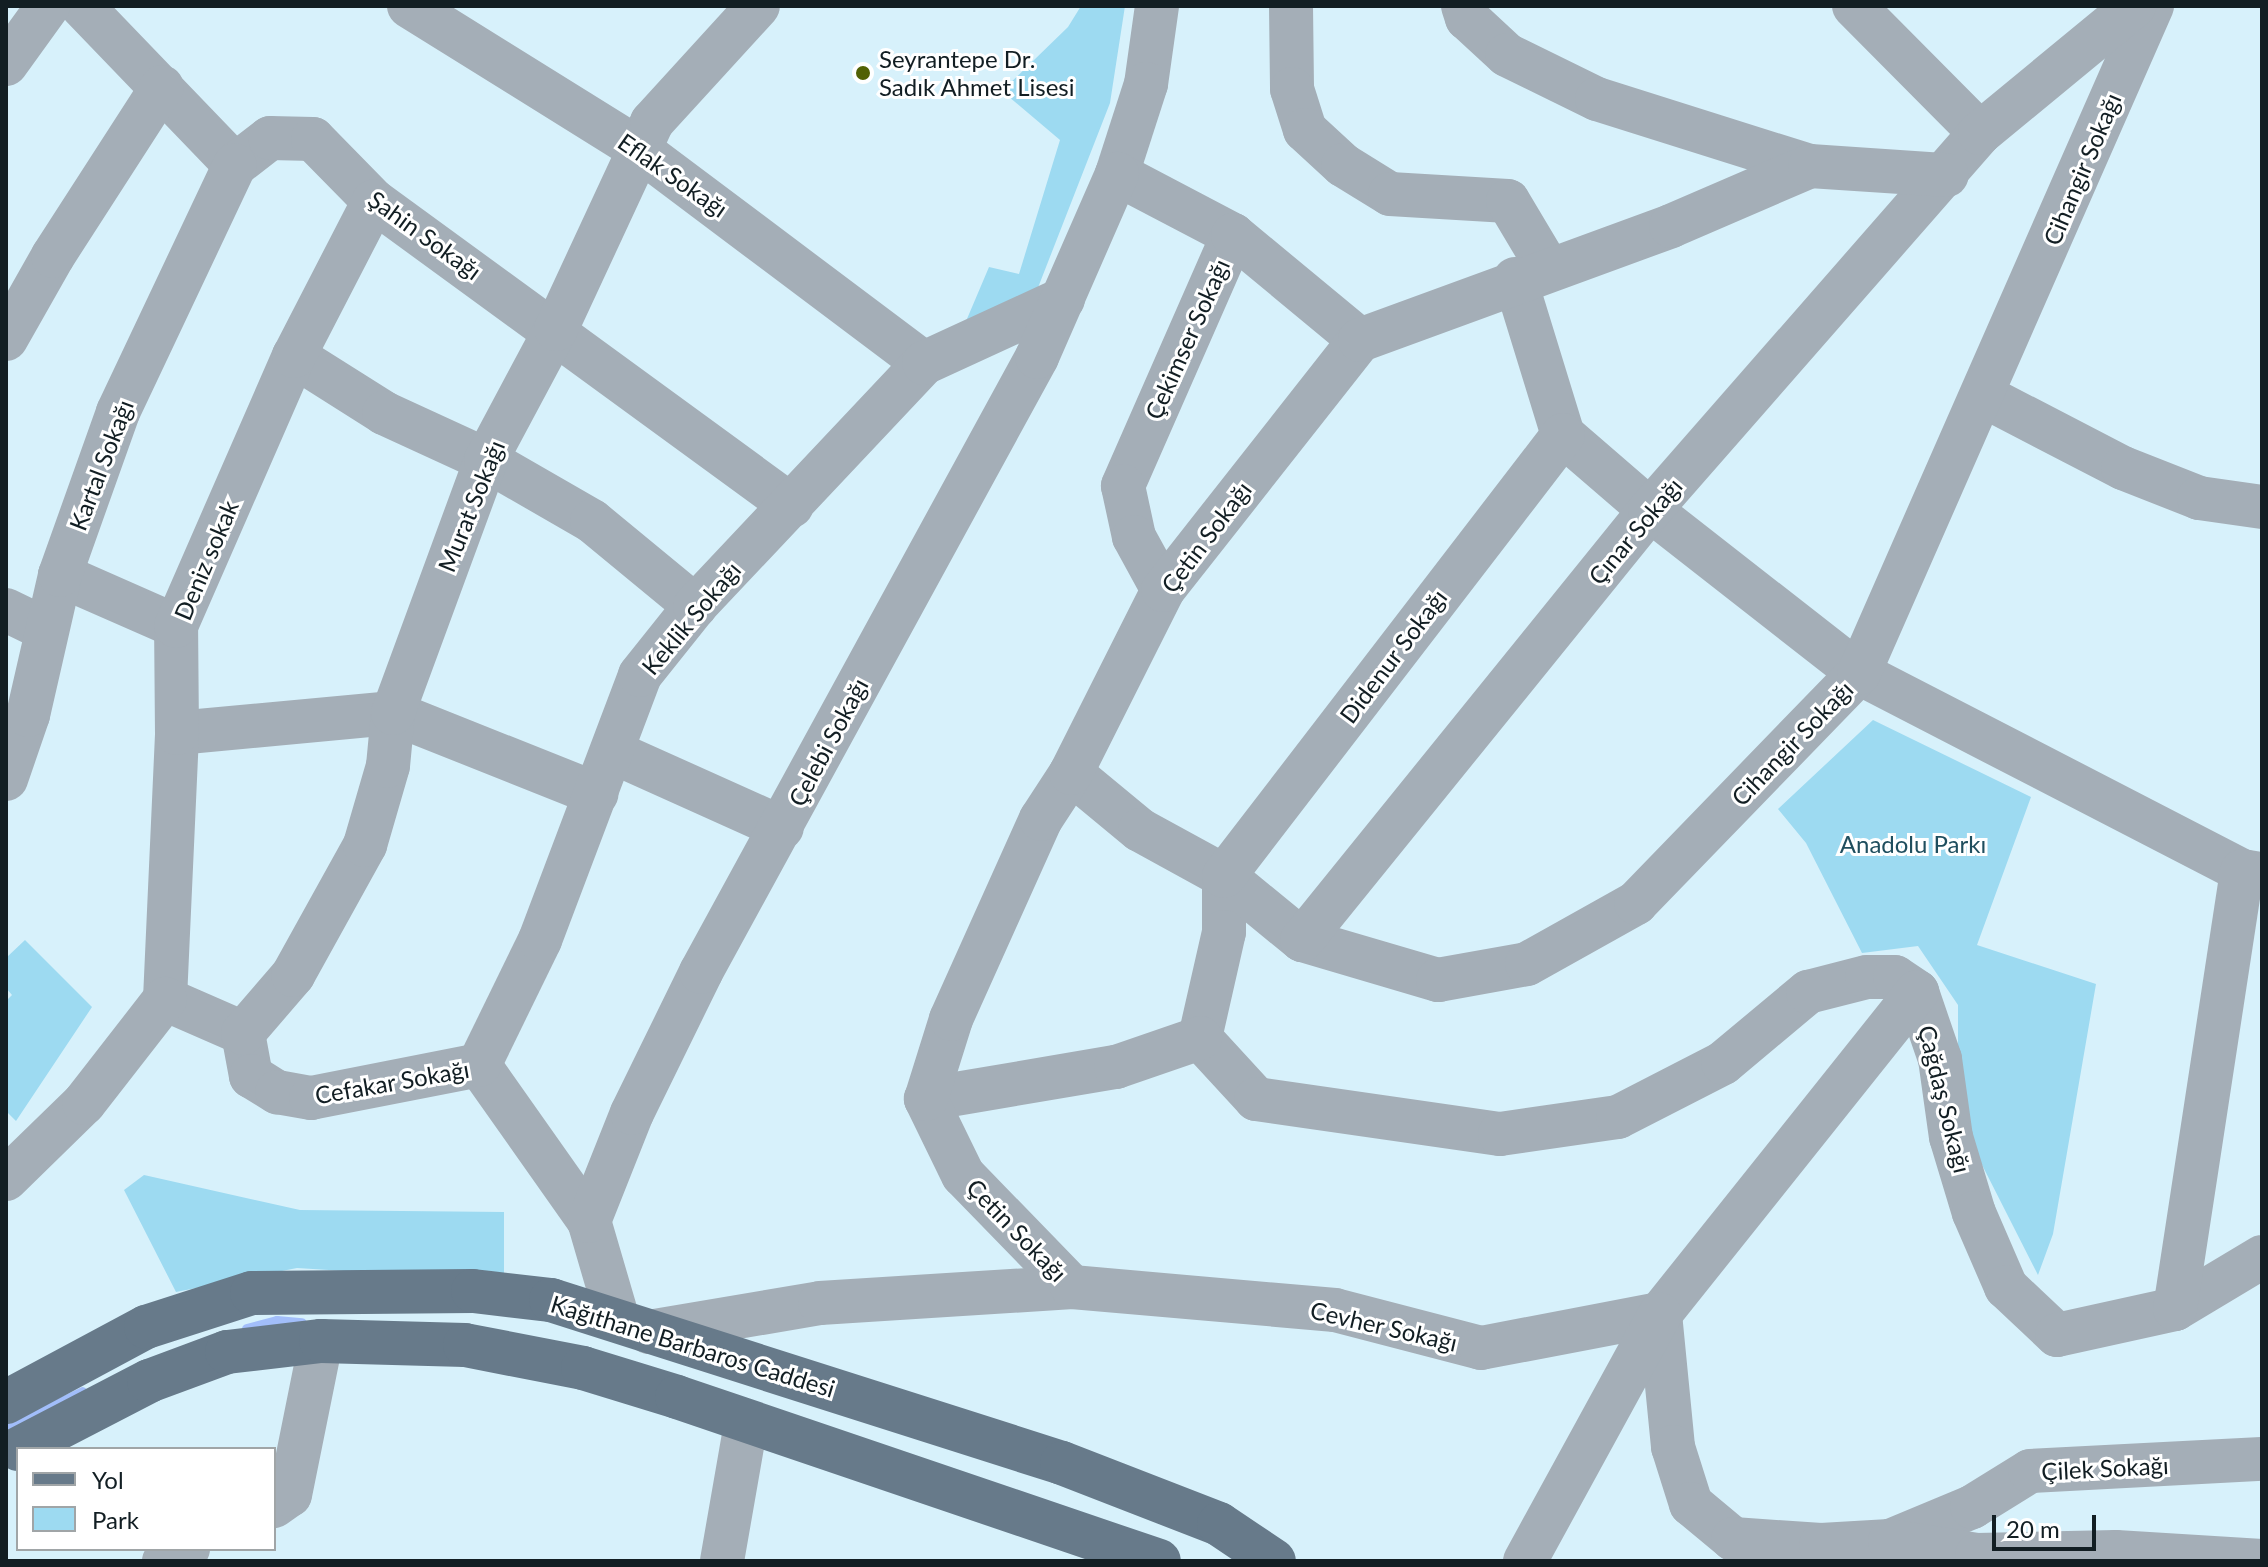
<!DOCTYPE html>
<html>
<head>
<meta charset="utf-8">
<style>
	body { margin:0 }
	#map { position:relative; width:2268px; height:1567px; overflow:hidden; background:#d7f1fb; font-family:Lato,sans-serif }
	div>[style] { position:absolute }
	.green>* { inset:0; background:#9ddaf1 }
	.stream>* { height:10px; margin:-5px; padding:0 5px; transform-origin:5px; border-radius:5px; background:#a2befa }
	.minor>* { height:44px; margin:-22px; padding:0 22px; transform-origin:22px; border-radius:22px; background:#a4aeb7 }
	.major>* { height:44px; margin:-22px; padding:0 22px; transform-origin:22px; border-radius:22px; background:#677a8a }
	.dots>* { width:22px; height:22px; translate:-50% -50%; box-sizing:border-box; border:4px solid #fff; border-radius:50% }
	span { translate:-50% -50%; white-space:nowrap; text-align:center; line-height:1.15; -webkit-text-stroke:6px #fff; paint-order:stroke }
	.poi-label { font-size:24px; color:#121e23 }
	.left { translate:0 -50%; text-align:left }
	.street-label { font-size:24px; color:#121e23 }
	.park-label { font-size:24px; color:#1f4e5e }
	.frame { position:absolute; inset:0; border:8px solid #121e23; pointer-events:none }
	.legend { position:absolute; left:16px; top:1447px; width:260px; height:104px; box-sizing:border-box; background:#fff; border:2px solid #a0a5a7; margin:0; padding:10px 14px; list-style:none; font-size:24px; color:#121e23 }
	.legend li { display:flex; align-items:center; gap:16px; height:40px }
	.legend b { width:40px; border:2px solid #a0a5a7 }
	.scale { position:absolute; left:1992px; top:1515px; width:104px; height:36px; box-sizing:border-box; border:4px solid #121e23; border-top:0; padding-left:10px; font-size:24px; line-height:28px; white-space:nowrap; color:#121e23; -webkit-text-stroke:6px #fff; paint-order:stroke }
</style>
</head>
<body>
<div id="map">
	<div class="green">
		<div style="clip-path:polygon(1081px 6px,1125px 6px,1110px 103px,1032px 303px,961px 333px,989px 267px,1019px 274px,1060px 140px,1002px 91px,1068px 27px)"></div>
		<div style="clip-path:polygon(1873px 720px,2031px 797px,1977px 945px,2096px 984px,2053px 1234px,2038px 1275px,1975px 1151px,1958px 1050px,1958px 1005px,1918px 946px,1862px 953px,1806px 843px,1778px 809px)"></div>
		<div style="clip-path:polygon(25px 940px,92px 1007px,16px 1121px,6px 1111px,6px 1001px,12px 995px,6px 988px,6px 958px)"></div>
		<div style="clip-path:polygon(144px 1175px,300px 1210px,504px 1212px,504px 1281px,297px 1268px,176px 1292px,124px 1190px)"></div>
	</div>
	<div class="stream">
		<div style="left:247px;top:1329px;width:31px;rotate:-15deg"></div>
		<div style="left:277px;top:1321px;width:25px;rotate:5deg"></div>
		<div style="left:6px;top:1429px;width:85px;rotate:-25.7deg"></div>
	</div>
	<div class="minor">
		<div style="left:82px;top:6px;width:221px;rotate:46.1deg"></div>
		<div style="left:235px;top:165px;width:44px;rotate:-37.6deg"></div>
		<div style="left:270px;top:138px;width:43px;rotate:1.3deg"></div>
		<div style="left:313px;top:139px;width:87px;rotate:45.5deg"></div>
		<div style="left:374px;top:201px;width:517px;rotate:36.12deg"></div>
		<div style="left:409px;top:6px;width:272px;rotate:31.9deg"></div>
		<div style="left:640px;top:150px;width:355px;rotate:36.9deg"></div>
		<div style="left:1157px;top:6px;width:79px;rotate:98deg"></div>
		<div style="left:1146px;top:84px;width:95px;rotate:107.9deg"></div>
		<div style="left:1117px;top:174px;width:131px;rotate:27.7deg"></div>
		<div style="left:1233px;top:235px;width:274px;rotate:113.7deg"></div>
		<div style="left:1123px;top:486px;width:52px;rotate:77.8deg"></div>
		<div style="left:1134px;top:537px;width:60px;rotate:61.3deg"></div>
		<div style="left:1291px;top:6px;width:83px;rotate:89.3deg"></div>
		<div style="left:1292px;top:89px;width:43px;rotate:72.4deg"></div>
		<div style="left:1305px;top:130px;width:52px;rotate:42.6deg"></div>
		<div style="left:1343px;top:165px;width:55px;rotate:31.7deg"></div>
		<div style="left:1390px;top:194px;width:118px;rotate:3.4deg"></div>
		<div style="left:1508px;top:201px;width:78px;rotate:59.2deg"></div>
		<div style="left:1463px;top:6px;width:13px;rotate:72deg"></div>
		<div style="left:1467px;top:18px;width:54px;rotate:42.8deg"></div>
		<div style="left:1507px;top:55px;width:100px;rotate:26.1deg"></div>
		<div style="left:1597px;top:99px;width:223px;rotate:17.5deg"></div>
		<div style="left:1854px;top:6px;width:179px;rotate:45.2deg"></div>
		<div style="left:6px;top:64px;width:72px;rotate:-54.1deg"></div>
		<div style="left:1233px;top:235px;width:165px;rotate:39.6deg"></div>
		<div style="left:1515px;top:279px;width:163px;rotate:72.9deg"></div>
		<div style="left:1563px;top:435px;width:115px;rotate:40.8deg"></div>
		<div style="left:1650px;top:510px;width:265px;rotate:38deg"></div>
		<div style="left:1859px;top:673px;width:431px;rotate:27.3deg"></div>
		<div style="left:2242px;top:871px;width:20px;rotate:9deg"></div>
		<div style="left:6px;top:339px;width:95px;rotate:-60.5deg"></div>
		<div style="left:53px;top:256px;width:201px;rotate:-57.2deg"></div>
		<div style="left:294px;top:356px;width:107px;rotate:32.3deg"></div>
		<div style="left:384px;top:413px;width:112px;rotate:24.7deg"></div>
		<div style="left:486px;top:460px;width:122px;rotate:29.9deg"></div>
		<div style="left:592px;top:521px;width:134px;rotate:39.5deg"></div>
		<div style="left:1984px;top:396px;width:157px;rotate:27.4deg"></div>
		<div style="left:2123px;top:468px;width:82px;rotate:21.5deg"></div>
		<div style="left:2199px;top:498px;width:64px;rotate:8.1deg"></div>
		<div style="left:60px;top:575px;width:127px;rotate:23.7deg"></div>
		<div style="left:6px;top:610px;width:43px;rotate:26deg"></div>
		<div style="left:177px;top:733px;width:217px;rotate:-5.3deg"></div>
		<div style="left:393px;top:713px;width:219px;rotate:21.7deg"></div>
		<div style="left:613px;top:752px;width:185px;rotate:24.2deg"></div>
		<div style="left:1071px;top:773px;width:89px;rotate:39.6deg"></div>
		<div style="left:1140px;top:830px;width:96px;rotate:28.7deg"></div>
		<div style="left:1224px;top:876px;width:101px;rotate:39.4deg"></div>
		<div style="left:1302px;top:940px;width:142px;rotate:16.4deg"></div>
		<div style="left:1438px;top:980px;width:90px;rotate:-10.2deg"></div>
		<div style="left:1527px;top:964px;width:125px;rotate:-29.2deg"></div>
		<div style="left:1636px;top:903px;width:320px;rotate:-45.9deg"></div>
		<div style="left:1859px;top:673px;width:729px;rotate:-66.29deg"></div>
		<div style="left:6px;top:779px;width:68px;rotate:-71deg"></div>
		<div style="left:28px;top:715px;width:144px;rotate:-77.1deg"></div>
		<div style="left:60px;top:575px;width:173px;rotate:-70.4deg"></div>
		<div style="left:118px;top:412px;width:273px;rotate:-64.7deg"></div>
		<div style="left:1224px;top:876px;width:56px;rotate:90deg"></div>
		<div style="left:1224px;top:932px;width:109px;rotate:102.8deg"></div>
		<div style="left:1200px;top:1038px;width:83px;rotate:47.4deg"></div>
		<div style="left:1256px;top:1099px;width:246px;rotate:8.2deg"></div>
		<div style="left:1500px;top:1134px;width:119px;rotate:-8.2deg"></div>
		<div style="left:1618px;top:1117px;width:118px;rotate:-27.2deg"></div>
		<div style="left:1723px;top:1063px;width:111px;rotate:-39.9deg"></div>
		<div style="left:1808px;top:992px;width:61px;rotate:-14.3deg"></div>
		<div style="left:1867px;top:977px;width:28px"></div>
		<div style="left:1895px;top:977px;width:27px;rotate:34deg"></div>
		<div style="left:1917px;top:992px;width:71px;rotate:71.1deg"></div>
		<div style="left:1940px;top:1059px;width:79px;rotate:82deg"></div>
		<div style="left:1951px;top:1137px;width:79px;rotate:73.2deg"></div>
		<div style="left:1974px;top:1213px;width:81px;rotate:66.6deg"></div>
		<div style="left:2006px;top:1287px;width:70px;rotate:43.3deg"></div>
		<div style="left:2057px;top:1335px;width:121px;rotate:-12.4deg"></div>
		<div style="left:2175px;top:1309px;width:101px;rotate:-30.9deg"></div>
		<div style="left:1224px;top:876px;width:556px;rotate:-52.45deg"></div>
		<div style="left:1302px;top:940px;width:553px;rotate:-51.02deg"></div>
		<div style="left:1650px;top:510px;width:501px;rotate:-48.8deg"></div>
		<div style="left:1980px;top:133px;width:200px;rotate:-39.5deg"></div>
		<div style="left:165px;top:999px;width:266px;rotate:-87.4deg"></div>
		<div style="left:177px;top:733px;width:107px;rotate:-90.5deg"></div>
		<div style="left:176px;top:626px;width:295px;rotate:-66.4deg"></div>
		<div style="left:294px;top:356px;width:174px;rotate:-62.7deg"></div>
		<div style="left:165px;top:999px;width:85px;rotate:23.6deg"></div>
		<div style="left:243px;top:1033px;width:44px;rotate:79.5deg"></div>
		<div style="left:251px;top:1076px;width:31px;rotate:32deg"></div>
		<div style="left:277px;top:1092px;width:35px;rotate:10deg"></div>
		<div style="left:311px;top:1098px;width:171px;rotate:-11.1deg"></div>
		<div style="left:479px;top:1065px;width:191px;rotate:54.8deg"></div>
		<div style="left:243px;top:1033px;width:77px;rotate:-49.2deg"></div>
		<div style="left:293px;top:975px;width:149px;rotate:-61deg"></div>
		<div style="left:365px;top:845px;width:82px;rotate:-73.8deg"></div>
		<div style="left:388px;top:766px;width:53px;rotate:-84.6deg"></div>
		<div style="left:393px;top:713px;width:270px;rotate:-69.8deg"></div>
		<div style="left:486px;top:460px;width:149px;rotate:-61.9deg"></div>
		<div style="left:556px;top:329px;width:228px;rotate:-65.1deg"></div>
		<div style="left:652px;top:122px;width:157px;rotate:-47.6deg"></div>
		<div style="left:479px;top:1065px;width:139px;rotate:-64deg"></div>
		<div style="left:540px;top:940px;width:283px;rotate:-69.3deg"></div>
		<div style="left:640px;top:675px;width:88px;rotate:-51.4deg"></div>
		<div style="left:695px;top:606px;width:334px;rotate:-46.7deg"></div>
		<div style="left:924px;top:363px;width:153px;rotate:-24.7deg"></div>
		<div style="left:926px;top:1099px;width:193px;rotate:-9.6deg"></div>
		<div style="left:1116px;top:1067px;width:89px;rotate:-19deg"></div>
		<div style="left:6px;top:1179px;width:109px;rotate:-44.3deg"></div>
		<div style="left:84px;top:1103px;width:132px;rotate:-52.1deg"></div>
		<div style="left:1072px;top:1287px;width:156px;rotate:-134.2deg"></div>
		<div style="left:963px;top:1175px;width:85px;rotate:-116deg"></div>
		<div style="left:926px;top:1099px;width:84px;rotate:-72.6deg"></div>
		<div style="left:951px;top:1019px;width:219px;rotate:-65.8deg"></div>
		<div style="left:1041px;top:819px;width:55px;rotate:-56.9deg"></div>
		<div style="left:1071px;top:773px;width:205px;rotate:-63.3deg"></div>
		<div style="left:1163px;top:590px;width:318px;rotate:-51.8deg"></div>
		<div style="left:1360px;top:340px;width:331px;rotate:-20.1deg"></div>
		<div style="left:1671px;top:226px;width:151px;rotate:-23.3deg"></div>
		<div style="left:1810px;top:166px;width:137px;rotate:3.8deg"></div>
		<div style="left:2175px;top:1309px;width:443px;rotate:-81.3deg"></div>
		<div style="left:1660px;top:1314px;width:134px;rotate:84.4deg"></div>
		<div style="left:1673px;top:1447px;width:60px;rotate:72.5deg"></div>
		<div style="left:1691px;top:1504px;width:55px;rotate:39.8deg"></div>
		<div style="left:1733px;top:1539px;width:88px;rotate:3.9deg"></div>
		<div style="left:1821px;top:1545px;width:69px;rotate:-3.3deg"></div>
		<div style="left:1890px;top:1541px;width:89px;rotate:-22.5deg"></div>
		<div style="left:1972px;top:1507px;width:68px;rotate:-31.8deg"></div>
		<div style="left:2030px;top:1471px;width:232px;rotate:-3deg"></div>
		<div style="left:618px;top:1320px;width:103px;rotate:-106.3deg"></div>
		<div style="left:589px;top:1221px;width:116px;rotate:-68.3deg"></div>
		<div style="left:632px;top:1113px;width:157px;rotate:-63.9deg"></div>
		<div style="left:701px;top:972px;width:701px;rotate:-61.35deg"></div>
		<div style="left:1037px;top:357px;width:200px;rotate:-66.4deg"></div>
		<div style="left:649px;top:1332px;width:173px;rotate:-9.6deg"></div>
		<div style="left:820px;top:1303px;width:253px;rotate:-3.6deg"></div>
		<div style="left:1072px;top:1287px;width:264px;rotate:5deg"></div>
		<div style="left:1335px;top:1310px;width:151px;rotate:14.6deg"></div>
		<div style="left:1481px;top:1348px;width:182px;rotate:-10.8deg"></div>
		<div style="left:1660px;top:1314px;width:412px;rotate:-51.4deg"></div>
		<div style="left:274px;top:1506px;width:19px;rotate:-35deg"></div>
		<div style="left:290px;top:1495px;width:157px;rotate:-78.6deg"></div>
		<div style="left:1890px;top:1541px;width:88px;rotate:9.1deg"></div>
		<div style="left:1977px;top:1555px;width:139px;rotate:-1.2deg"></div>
		<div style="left:2116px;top:1552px;width:146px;rotate:3.5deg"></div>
		<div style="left:164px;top:1561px;width:27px;rotate:-27deg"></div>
		<div style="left:722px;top:1561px;width:139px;rotate:-80.1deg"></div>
		<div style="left:1525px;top:1561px;width:281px;rotate:-61.3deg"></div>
	</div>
	<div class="major">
		<div style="left:6px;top:1402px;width:159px;rotate:-28.2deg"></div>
		<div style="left:146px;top:1327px;width:111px;rotate:-17.8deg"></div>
		<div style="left:252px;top:1293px;width:221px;rotate:-0.5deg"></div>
		<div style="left:473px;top:1291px;width:79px;rotate:6.6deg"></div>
		<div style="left:551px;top:1300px;width:536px;rotate:17.69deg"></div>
		<div style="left:1062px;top:1463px;width:168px;rotate:21.2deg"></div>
		<div style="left:1219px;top:1524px;width:66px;rotate:33.9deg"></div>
		<div style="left:18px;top:1449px;width:148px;rotate:-27.4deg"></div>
		<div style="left:149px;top:1381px;width:83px;rotate:-20.4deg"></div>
		<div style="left:227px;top:1352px;width:95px;rotate:-6.7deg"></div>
		<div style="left:321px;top:1341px;width:144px;rotate:1.6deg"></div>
		<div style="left:465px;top:1345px;width:120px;rotate:11deg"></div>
		<div style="left:583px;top:1368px;width:98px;rotate:17.1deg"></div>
		<div style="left:677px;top:1397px;width:509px;rotate:18.79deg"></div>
	</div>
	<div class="dots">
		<div style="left:863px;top:73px;background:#516104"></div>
	</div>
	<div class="poi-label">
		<span class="left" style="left:879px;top:73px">Seyrantepe Dr.<br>Sadık Ahmet Lisesi</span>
	</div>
	<div class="street-label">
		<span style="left:2082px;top:169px;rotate:-67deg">Cihangir Sokağı</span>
		<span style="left:673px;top:175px;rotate:35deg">Eflak Sokağı</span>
		<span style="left:425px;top:235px;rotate:36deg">Şahin Sokağı</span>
		<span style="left:1187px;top:339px;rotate:-66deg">Çekimser Sokağı</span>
		<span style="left:101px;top:465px;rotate:-69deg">Kartal Sokağı</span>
		<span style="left:471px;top:506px;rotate:-68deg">Murat Sokağı</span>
		<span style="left:1635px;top:531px;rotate:-50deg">Çınar Sokağı</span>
		<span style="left:1206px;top:537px;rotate:-53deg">Çetin Sokağı</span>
		<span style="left:206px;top:560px;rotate:-67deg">Deniz sokak</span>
		<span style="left:691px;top:618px;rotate:-50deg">Keklik Sokağı</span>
		<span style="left:1393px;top:656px;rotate:-53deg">Didenur Sokağı</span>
		<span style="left:828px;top:742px;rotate:-62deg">Çelebi Sokağı</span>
		<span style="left:1792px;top:743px;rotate:-46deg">Cihangir Sokağı</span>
		<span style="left:392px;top:1082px;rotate:-10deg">Cefakar Sokağı</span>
		<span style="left:1945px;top:1099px;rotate:76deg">Çağdaş Sokağı</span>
		<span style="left:1017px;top:1230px;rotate:46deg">Çetin Sokağı</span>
		<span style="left:1384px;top:1326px;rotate:13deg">Cevher Sokağı</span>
		<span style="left:693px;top:1346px;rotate:17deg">Kağıthane Barbaros Caddesi</span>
		<span style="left:2105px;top:1468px;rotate:-3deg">Çilek Sokağı</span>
	</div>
	<div class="park-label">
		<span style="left:1913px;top:844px">Anadolu Parkı</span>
	</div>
	<div class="frame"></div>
	<ul class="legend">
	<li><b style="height:10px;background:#677a8a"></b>Yol</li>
	<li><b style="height:22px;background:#9ddaf1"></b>Park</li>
	</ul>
	<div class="scale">20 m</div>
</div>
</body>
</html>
